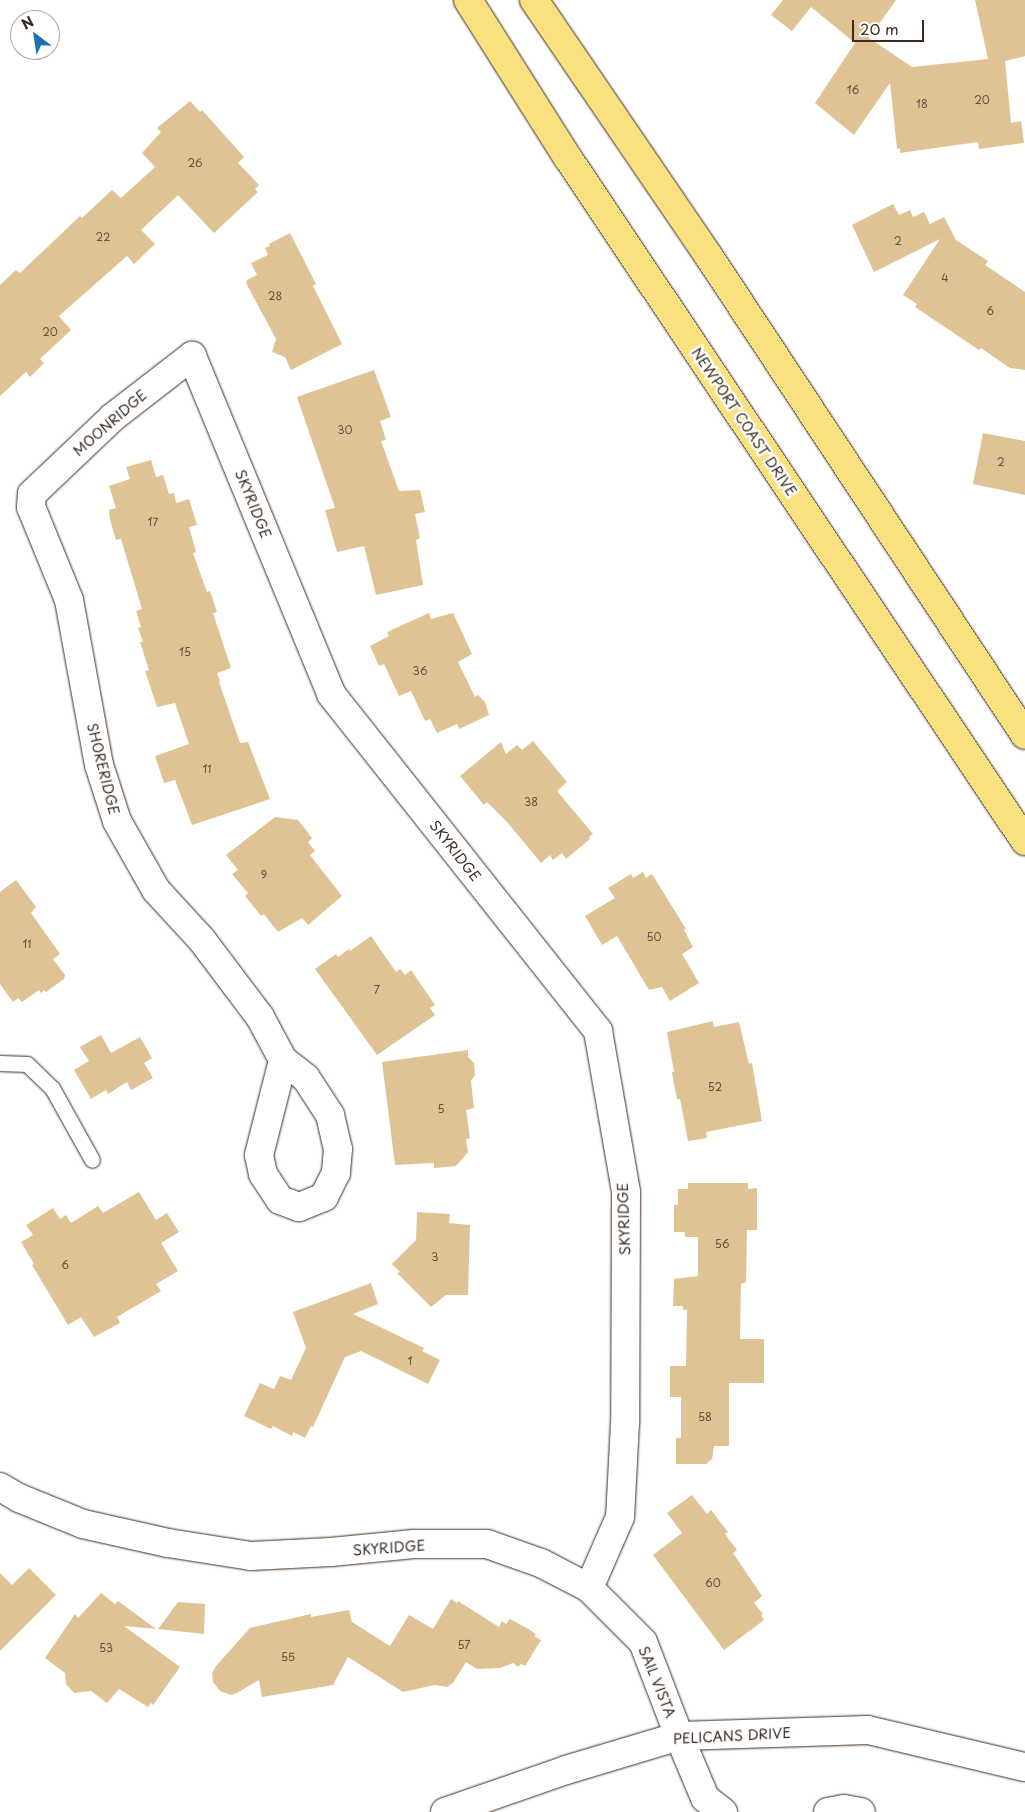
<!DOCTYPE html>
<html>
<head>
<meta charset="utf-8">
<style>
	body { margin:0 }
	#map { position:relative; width:1025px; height:1812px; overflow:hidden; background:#fff; font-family:"Playpen Sans",sans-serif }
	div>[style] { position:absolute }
	.building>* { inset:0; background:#e0c394 }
	.roads { filter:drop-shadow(0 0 1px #3b2a1e) drop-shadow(0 0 1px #3b2a1e) }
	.service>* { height:15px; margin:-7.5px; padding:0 7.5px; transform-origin:7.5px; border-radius:7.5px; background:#fff }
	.minor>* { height:28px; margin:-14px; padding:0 14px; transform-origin:14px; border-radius:14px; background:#fff }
	.primary>* { height:28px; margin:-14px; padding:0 14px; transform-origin:14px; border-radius:14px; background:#fae180 }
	span { translate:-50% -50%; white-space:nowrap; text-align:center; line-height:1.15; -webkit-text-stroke:5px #fff; paint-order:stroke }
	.number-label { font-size:11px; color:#64503c }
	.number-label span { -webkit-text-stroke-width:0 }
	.street-label { font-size:14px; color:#3b2a1e }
	.north { position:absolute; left:10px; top:10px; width:50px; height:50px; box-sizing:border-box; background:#fff; border:1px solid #b1aaa5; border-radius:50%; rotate:329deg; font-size:14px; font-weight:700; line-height:20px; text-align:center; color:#3b2a1e }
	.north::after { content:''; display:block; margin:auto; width:18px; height:22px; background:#1f6fb2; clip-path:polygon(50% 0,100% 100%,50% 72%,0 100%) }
	.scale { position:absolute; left:852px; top:20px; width:72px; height:22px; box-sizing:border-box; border:2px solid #3b2a1e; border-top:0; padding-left:6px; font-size:15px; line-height:18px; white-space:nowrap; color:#3b2a1e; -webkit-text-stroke:4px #fff; paint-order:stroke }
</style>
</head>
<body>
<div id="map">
	<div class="building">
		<div style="clip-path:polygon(783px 0,896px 0,869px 38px,912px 67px,988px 59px,975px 0,1025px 0,1025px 56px,1005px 61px,1011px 123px,1021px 121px,1024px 143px,979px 149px,978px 142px,900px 153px,900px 148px,897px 149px,890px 83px,854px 135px,815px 103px,855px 43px,811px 7px,792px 31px,771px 15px)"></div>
		<div style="clip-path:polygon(190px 101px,200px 112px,202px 110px,244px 157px,238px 163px,259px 185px,255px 189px,258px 192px,214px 233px,178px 195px,141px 230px,155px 244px,134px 264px,127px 256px,59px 316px,71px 330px,40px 359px,44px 363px,30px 377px,26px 372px,0 396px,0 285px,16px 270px,20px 273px,80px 216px,82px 218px,112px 190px,121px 198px,155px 167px,142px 153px,161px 132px,157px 128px)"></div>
		<div style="clip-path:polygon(893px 204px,899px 215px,910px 210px,913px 217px,924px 212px,930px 224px,944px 217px,956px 240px,988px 261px,985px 265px,1025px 292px,1025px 370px,1010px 368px,981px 348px,979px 350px,915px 307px,917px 304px,903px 295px,940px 239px,874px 272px,852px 225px)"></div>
		<div style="clip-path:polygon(290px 233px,316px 284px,313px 286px,342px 344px,291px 370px,285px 357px,272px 352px,276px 339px,246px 283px,247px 280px,257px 275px,251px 263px,268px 255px,265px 248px,270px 246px,269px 244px)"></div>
		<div style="clip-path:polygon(374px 370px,391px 417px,380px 421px,386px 440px,381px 441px,399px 491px,420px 490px,425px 512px,415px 514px,420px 538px,416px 540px,423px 585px,376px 595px,364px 546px,337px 552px,325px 510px,335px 508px,297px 397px)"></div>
		<div style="clip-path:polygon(983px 433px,1025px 441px,1025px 495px,973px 484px)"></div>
		<div style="clip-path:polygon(151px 460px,156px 477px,163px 475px,169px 494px,174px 493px,176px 503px,189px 499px,197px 525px,189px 527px,196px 552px,193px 553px,207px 592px,210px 591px,217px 612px,213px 613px,231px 668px,217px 673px,220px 681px,219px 682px,240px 743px,248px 742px,270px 799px,192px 825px,175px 780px,164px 783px,155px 756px,189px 744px,175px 703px,157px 707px,145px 671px,149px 670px,140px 642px,143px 642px,138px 628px,141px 627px,136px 611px,142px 609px,121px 539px,116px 540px,110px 520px,109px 510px,116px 508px,109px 486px,130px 479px,126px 467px)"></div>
		<div style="clip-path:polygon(429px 613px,431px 619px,453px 613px,472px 654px,458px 662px,475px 697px,478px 695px,485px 702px,489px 715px,459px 729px,457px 724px,437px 733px,430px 719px,425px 721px,411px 691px,399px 696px,384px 664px,379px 666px,370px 646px,389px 636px,387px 632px)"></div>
		<div style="clip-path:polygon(533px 741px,567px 782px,557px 791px,593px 834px,589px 837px,590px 839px,566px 859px,562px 853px,553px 860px,550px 855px,541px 863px,507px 822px,487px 802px,484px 805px,460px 776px,501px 742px,506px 754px,517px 745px,522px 750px)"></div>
		<div style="clip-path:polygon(275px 817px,298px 820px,312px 838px,308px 842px,315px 851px,310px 855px,342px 896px,308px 925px,302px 918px,278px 932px,264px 914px,261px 916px,245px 896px,248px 893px,232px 874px,238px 870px,226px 855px)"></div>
		<div style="clip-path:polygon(643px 872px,646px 878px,652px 874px,686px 929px,684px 930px,693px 947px,682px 954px,699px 983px,670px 1001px,662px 987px,649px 990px,617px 936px,602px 945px,585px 916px,615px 898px,608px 888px,631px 874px,633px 878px)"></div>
		<div style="clip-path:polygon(16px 880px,36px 907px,31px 913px,60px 954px,53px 959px,65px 975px,64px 979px,46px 992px,44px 990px,41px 993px,39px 990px,22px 1002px,18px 998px,13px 1002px,0 984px,0 892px)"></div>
		<div style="clip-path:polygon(371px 936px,396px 972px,400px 969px,405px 975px,411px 970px,435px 1005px,430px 1008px,435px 1015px,377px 1055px,315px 969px,336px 954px,338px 957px,349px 949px,350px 951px)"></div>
		<div style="clip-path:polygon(713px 1021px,714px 1027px,739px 1022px,749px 1064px,752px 1063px,762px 1121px,706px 1132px,707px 1138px,688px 1141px,680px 1099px,677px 1099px,673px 1079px,672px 1072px,674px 1072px,667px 1032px)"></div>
		<div style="clip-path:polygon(101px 1035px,111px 1053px,140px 1037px,152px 1058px,144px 1063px,153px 1078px,131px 1090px,127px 1082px,108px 1094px,106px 1090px,91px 1099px,74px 1070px,89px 1061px,80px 1047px)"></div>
		<div style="clip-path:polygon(468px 1050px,468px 1057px,474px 1063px,475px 1075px,471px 1081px,474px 1108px,466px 1110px,470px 1138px,466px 1139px,468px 1152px,456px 1166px,434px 1168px,434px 1163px,395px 1165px,382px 1062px)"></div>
		<div style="clip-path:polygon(688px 1183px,748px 1183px,748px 1189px,757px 1188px,757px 1230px,747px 1230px,746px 1282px,741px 1284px,740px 1339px,764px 1339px,764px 1383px,729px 1383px,729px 1446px,714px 1446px,712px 1459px,706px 1464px,676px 1464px,676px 1438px,681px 1438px,681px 1397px,670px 1397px,670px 1366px,686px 1366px,687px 1310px,683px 1310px,683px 1306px,673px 1306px,674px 1279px,698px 1276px,698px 1237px,685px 1237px,685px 1232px,674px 1232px,674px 1205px,678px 1205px,678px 1189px,688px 1189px)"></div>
		<div style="clip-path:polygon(139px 1192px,156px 1220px,167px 1213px,179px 1232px,161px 1243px,178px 1271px,156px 1284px,161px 1291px,117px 1317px,120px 1323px,94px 1337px,81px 1317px,68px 1325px,32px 1265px,34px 1264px,21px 1242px,33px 1235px,26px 1225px,53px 1208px,60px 1219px,66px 1215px,71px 1223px,98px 1206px,103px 1213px)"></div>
		<div style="clip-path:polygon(417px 1212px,450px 1214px,449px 1223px,470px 1225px,468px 1295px,446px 1295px,431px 1307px,397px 1273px,400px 1272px,392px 1264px,416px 1240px)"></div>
		<div style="clip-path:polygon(371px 1283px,378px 1304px,353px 1314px,424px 1348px,422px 1351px,440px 1360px,428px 1384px,361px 1351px,345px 1357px,313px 1427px,311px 1426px,305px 1438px,293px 1432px,292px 1436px,273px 1426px,271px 1429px,244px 1416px,260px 1383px,274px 1389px,280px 1376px,291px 1380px,306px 1348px,293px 1312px)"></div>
		<div style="clip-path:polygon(692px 1495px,707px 1514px,711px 1510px,728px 1532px,725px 1534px,737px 1550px,733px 1553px,762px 1596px,754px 1603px,763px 1614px,761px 1615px,764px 1620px,724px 1650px,653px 1555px,682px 1533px,667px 1513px)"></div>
		<div style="clip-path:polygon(29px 1568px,56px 1595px,0 1651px,0 1573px,12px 1585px)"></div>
		<div style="clip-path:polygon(101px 1593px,115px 1604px,118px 1601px,156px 1629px,124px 1626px,180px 1667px,153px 1705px,151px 1703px,148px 1707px,119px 1689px,107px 1703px,91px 1691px,74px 1693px,66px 1684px,65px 1673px,45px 1658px,75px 1614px,78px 1618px)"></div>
		<div style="clip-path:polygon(451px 1599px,457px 1603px,458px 1601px,499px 1627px,502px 1621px,506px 1624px,510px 1619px,532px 1631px,536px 1635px,534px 1636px,541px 1640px,525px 1666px,521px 1664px,518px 1667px,513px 1663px,500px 1668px,477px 1669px,466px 1662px,453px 1683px,447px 1687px,435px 1685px,403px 1692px,348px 1657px,333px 1685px,262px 1697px,259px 1680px,237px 1693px,231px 1695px,220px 1691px,213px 1682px,212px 1673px,216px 1666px,250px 1628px,311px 1614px,311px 1617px,349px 1610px,352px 1622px,390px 1646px,409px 1615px,433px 1629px)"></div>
		<div style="clip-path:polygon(178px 1602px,205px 1604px,204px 1634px,158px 1629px)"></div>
	</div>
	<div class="roads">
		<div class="service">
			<div style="left:0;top:1063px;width:27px;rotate:2deg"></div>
			<div style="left:27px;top:1064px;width:35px;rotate:44deg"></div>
			<div style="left:52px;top:1088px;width:82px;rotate:60.9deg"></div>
		</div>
		<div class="minor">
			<div style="left:283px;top:1060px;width:29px;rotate:38deg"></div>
			<div style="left:306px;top:1078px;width:44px;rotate:57deg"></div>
			<div style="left:330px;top:1115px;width:35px;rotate:77deg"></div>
			<div style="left:338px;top:1149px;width:24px;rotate:95deg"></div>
			<div style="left:336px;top:1173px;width:27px;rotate:117deg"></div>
			<div style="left:324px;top:1197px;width:27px;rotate:158deg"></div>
			<div style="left:299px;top:1207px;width:20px;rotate:-160deg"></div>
			<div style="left:280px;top:1200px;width:31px;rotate:-123deg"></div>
			<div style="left:263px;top:1174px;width:19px;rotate:-102deg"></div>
			<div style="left:259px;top:1155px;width:98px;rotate:-75.8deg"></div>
			<div style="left:283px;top:1060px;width:49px;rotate:-118.1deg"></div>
			<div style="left:260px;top:1017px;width:96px;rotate:-127deg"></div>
			<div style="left:202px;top:940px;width:68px;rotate:-132.6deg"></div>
			<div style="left:156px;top:890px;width:79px;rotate:-119.5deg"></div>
			<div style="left:117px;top:821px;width:59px;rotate:-107.8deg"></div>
			<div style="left:99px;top:765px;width:168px;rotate:-100.3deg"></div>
			<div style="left:69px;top:600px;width:100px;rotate:-112.2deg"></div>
			<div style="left:31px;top:507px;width:13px;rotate:-86deg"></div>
			<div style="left:32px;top:494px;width:112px;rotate:-43.5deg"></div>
			<div style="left:113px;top:417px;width:100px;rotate:-37.7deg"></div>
			<div style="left:192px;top:356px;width:365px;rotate:67.6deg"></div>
			<div style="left:331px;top:694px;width:430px;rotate:51.6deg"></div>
			<div style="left:598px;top:1031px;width:163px;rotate:80.1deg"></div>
			<div style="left:626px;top:1192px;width:231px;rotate:90.2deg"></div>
			<div style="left:625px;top:1423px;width:94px;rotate:93deg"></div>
			<div style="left:620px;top:1517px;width:77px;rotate:113.6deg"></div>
			<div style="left:0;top:1487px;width:22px;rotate:30deg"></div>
			<div style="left:19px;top:1498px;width:69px;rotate:22.1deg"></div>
			<div style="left:83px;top:1524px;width:87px;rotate:12.6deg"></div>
			<div style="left:168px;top:1543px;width:84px;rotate:8.9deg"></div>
			<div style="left:251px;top:1556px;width:80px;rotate:-2.9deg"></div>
			<div style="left:331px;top:1552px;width:83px;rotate:-5.5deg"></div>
			<div style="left:414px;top:1544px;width:73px"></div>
			<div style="left:487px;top:1544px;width:57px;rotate:19.4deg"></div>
			<div style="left:541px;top:1563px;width:54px;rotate:27.5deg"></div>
			<div style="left:589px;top:1588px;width:76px;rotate:45deg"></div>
			<div style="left:643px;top:1642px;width:101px;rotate:69deg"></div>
			<div style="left:679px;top:1736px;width:67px;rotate:67.2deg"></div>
			<div style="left:705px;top:1798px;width:23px;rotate:38deg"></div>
			<div style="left:445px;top:1812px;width:128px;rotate:-19.1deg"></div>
			<div style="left:566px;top:1770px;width:118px;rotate:-16.7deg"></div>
			<div style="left:679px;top:1736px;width:189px;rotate:-1.8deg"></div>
			<div style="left:868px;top:1730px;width:161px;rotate:13.3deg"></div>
			<div style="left:828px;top:1812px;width:16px;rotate:-11deg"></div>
			<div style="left:844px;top:1809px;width:17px;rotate:10deg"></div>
		</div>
		<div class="primary">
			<div style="left:468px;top:0;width:187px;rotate:57.7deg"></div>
			<div style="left:568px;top:158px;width:822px;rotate:56.21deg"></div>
			<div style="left:534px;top:0;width:309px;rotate:55.7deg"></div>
			<div style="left:708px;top:255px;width:575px;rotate:56.56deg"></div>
		</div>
	</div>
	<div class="number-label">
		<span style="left:853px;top:90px">16</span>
		<span style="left:982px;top:100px">20</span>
		<span style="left:922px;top:104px">18</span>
		<span style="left:195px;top:163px">26</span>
		<span style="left:103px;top:237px">22</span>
		<span style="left:898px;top:241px">2</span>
		<span style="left:945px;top:278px">4</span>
		<span style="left:275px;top:296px">28</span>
		<span style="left:990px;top:311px">6</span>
		<span style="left:50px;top:332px">20</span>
		<span style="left:345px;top:430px">30</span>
		<span style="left:1001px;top:462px">2</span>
		<span style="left:153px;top:522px">17</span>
		<span style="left:185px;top:652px">15</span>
		<span style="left:420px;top:671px">36</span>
		<span style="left:207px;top:769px">11</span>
		<span style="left:531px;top:802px">38</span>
		<span style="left:264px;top:875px">9</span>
		<span style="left:654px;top:937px">50</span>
		<span style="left:27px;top:944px">11</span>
		<span style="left:377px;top:990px">7</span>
		<span style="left:715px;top:1087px">52</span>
		<span style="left:441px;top:1109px">5</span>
		<span style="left:722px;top:1244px">56</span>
		<span style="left:435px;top:1257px">3</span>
		<span style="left:65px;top:1265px">6</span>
		<span style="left:410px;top:1361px">1</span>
		<span style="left:705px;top:1417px">58</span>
		<span style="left:713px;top:1583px">60</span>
		<span style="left:464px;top:1645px">57</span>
		<span style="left:106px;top:1648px">53</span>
		<span style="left:288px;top:1657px">55</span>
	</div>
	<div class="street-label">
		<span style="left:744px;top:422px;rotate:56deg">NEWPORT COAST DRIVE</span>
		<span style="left:110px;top:423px;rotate:-41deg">MOONRIDGE</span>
		<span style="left:253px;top:504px;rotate:68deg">SKYRIDGE</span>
		<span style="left:103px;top:769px;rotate:76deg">SHORERIDGE</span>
		<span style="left:455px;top:851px;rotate:52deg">SKYRIDGE</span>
		<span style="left:624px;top:1219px;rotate:-92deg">SKYRIDGE</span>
		<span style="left:389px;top:1548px;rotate:-4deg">SKYRIDGE</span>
		<span style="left:657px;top:1682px;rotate:68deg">SAIL VISTA</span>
		<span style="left:732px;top:1736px;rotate:-3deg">PELICANS DRIVE</span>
	</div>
	<div class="north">N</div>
	<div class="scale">20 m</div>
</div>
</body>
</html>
